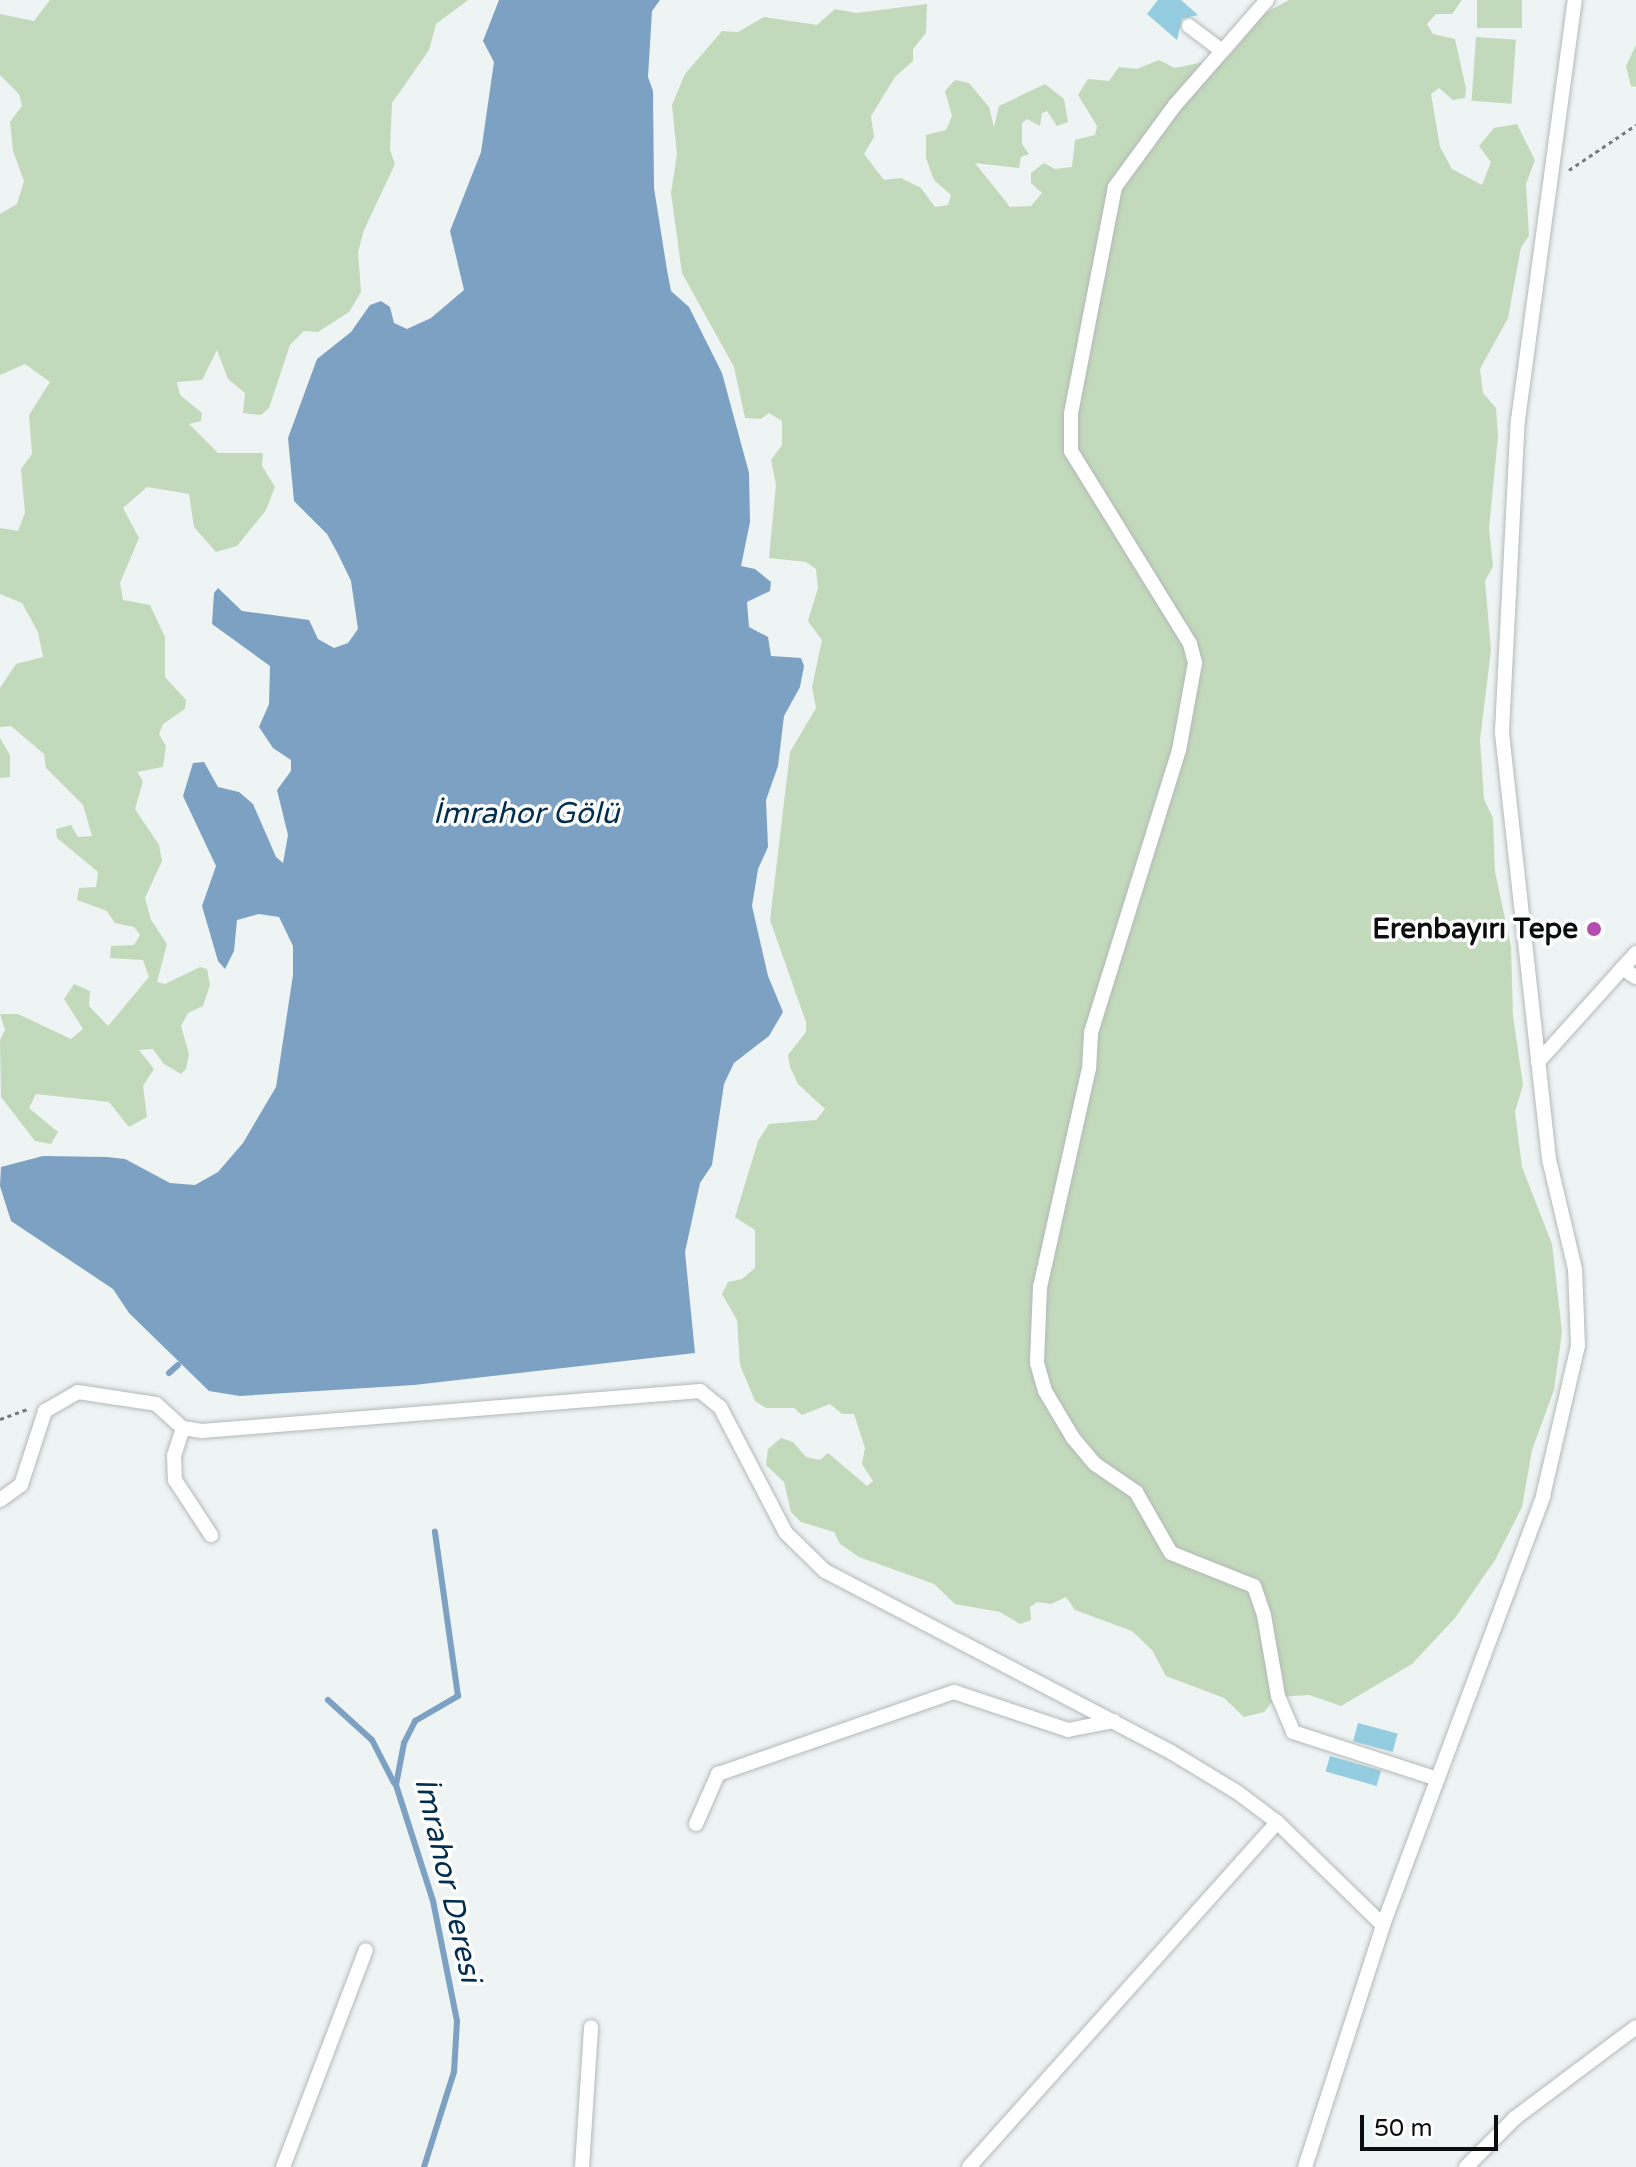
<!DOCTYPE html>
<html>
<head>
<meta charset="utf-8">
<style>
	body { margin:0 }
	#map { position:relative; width:1636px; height:2167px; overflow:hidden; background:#eef3f3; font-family:"Varela Round",sans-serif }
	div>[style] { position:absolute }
	.green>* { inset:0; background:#c2dabb; transform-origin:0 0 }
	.water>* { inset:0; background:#7da1c3 }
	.stream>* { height:6px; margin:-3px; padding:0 3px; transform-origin:3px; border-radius:3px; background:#7da1c3 }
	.building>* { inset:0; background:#94cde0; transform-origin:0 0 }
	.path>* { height:3px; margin-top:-1.5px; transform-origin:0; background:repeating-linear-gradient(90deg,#767a7a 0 4px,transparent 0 8px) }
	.roads { filter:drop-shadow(0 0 2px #b3b9b8) drop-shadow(0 0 2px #b3b9b8) }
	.minor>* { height:14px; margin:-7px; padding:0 7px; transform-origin:7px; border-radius:7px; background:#fff }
	.dots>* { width:22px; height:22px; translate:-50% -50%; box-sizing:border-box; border:4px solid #fff; border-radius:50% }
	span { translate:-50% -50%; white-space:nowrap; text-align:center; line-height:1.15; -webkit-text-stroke:7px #fff; paint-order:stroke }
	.poi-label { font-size:28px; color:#0c0e0e; font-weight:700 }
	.right { translate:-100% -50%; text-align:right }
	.water-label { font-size:30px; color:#012d4e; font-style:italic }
	.scale { position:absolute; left:1360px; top:2115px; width:138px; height:36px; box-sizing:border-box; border:4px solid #0c0e0e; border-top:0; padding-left:10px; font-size:24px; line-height:28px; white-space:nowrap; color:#0c0e0e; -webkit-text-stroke:6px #fff; paint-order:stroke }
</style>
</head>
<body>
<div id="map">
	<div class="green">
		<div style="clip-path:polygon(50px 0,468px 0,436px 24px,429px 50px,392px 103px,390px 150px,395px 164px,364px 230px,358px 252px,361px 292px,349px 312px,318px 332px,304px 331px,290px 345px,269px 408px,261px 415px,243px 413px,245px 393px,228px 379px,217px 350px,202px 380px,177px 382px,180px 395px,202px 413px,201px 421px,189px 424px,218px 453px,263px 453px,262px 466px,275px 487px,266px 510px,237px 546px,216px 552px,194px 527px,189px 494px,147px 487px,123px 508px,139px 538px,120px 583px,123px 600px,150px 605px,165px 637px,165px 677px,186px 700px,185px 709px,163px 724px,159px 734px,166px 746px,163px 767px,137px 772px,143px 781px,135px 809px,159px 845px,162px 861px,145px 898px,151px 920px,167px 944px,157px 982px,165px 984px,200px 967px,207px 969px,210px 985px,203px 1006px,188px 1013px,181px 1026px,189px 1054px,186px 1069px,181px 1074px,164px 1064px,153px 1049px,139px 1050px,154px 1069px,143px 1086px,147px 1117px,129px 1127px,109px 1102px,36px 1094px,29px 1108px,58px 1132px,51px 1144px,35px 1141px,1px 1097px,0 1040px,5px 1030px,0 1014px,18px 1014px,71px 1039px,83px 1029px,64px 999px,74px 984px,90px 991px,89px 1006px,108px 1026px,149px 977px,143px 960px,110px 958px,111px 946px,134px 945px,140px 935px,134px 927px,115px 923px,107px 911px,77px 900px,79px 888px,96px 887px,98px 872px,57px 838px,56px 829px,71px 825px,78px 837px,92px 836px,83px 805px,46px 768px,44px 754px,11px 726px,0 727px,0 688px,16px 664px,43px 657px,38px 632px,22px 603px,0 594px,0 528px,18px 531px,25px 513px,21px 469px,32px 454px,29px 415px,50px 382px,25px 364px,0 375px,0 214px,17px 204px,24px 181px,13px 151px,10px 122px,22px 106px,19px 94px,0 75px,0 14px,34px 21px)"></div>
		<div style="clip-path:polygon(1289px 0,1462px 0,1452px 14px,1436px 14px,1427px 24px,1433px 34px,1455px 39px,1466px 89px,1465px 98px,1453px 100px,1439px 88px,1431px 94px,1440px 147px,1452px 169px,1482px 185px,1491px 162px,1479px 146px,1494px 128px,1517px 124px,1535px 160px,1526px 184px,1529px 236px,1521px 247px,1508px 318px,1480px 369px,1483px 393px,1496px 408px,1498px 436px,1489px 528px,1493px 566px,1485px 581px,1491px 650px,1480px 740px,1484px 799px,1493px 818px,1495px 872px,1511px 946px,1513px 1016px,1523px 1085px,1515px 1112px,1522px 1167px,1552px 1244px,1562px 1332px,1554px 1390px,1532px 1450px,1522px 1507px,1495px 1560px,1455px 1618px,1412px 1664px,1341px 1706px,1309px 1695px,1276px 1697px,1264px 1712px,1244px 1717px,1224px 1698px,1166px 1676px,1152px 1650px,1132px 1631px,1075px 1610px,1066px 1597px,1051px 1604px,1037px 1602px,1030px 1607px,1031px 1620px,1020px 1624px,1000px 1612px,955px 1604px,934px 1584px,859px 1557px,840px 1544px,834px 1532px,801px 1522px,791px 1512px,784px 1482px,766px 1465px,768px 1449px,781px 1438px,793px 1442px,806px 1457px,820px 1460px,828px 1453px,867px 1486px,873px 1481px,862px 1464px,865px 1448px,854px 1414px,842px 1414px,830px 1404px,802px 1415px,794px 1408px,766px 1408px,755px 1401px,740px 1365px,737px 1320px,722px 1294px,728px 1282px,742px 1279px,755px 1268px,755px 1230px,735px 1217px,758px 1141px,769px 1124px,816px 1120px,825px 1109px,798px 1084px,790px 1067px,788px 1055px,806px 1032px,806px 1022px,770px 920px,790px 752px,816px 708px,812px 687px,822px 640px,808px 621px,818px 588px,816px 569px,806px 562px,769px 558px,776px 485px,771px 460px,782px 445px,782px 421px,769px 413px,761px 419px,745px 418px,734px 367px,682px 273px,671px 193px,677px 154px,672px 105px,685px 74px,722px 31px,738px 32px,764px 17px,817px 25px,835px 9px,856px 13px,927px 4px,926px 33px,913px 49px,913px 61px,895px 77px,871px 116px,874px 137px,864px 154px,884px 180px,901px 178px,921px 188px,935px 207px,948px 205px,951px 195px,934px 180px,926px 158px,926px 135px,946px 130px,952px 116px,945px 91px,955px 80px,969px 83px,989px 107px,994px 127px,999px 106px,1045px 84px,1064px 99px,1068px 122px,1057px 126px,1047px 111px,1042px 113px,1040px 126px,1027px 119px,1022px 123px,1022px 144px,1029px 154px,1021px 157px,1019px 168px,975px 163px,1010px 207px,1031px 206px,1042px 193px,1031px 183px,1031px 173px,1044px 163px,1055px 169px,1072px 167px,1075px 140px,1095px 135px,1097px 126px,1078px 95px,1088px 79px,1109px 81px,1119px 67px,1137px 69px,1159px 60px,1175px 68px,1228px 57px,1265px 13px)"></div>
		<div style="left:1477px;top:0;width:45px;height:28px"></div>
		<div style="left:1476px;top:37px;width:40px;height:64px;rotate:4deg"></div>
		<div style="clip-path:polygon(1636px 45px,1636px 87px,1631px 86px,1626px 66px)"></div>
		<div style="clip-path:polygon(0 738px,10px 755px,10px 777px,0 778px)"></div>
	</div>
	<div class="water">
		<div style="clip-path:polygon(499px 0,660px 0,652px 11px,648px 77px,653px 91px,654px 188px,667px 270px,671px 291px,689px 307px,722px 373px,749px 473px,750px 522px,741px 566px,755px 569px,771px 582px,770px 591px,747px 602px,749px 627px,768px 637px,771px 656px,801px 658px,804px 666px,800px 687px,784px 716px,778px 766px,766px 800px,768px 847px,758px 869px,752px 906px,768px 976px,783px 1012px,769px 1036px,734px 1063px,724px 1084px,712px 1165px,700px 1183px,685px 1252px,695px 1353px,414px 1385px,240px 1396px,209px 1391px,129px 1313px,113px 1289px,11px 1221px,0 1186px,1px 1167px,43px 1156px,107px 1157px,125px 1159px,170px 1183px,195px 1185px,218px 1172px,243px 1143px,276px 1087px,293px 975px,293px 946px,279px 917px,259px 914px,237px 920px,234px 951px,225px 969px,218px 961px,202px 906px,216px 866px,183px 796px,193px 763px,204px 762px,218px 787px,239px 792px,253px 804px,276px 857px,283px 863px,288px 835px,277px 790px,291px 771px,291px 760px,273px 748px,259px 727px,269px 704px,270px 666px,212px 624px,214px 593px,218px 588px,242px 611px,309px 620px,318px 639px,334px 648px,348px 643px,358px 629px,351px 581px,338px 554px,327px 534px,294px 501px,288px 438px,317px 359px,351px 332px,370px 305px,381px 301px,390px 307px,394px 323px,407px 329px,431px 318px,464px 290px,450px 231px,481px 152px,494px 62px,483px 41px)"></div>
	</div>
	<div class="stream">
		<div style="left:169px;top:1373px;width:12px;rotate:-42deg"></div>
		<div style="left:328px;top:1700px;width:59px;rotate:42.3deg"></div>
		<div style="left:372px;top:1740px;width:48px;rotate:62.9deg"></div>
		<div style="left:424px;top:2167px;width:100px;rotate:-72.5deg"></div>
		<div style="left:454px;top:2072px;width:51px;rotate:-86.6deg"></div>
		<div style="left:457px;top:2021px;width:122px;rotate:-101.3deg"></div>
		<div style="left:433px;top:1901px;width:122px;rotate:-107.7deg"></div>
		<div style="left:396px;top:1785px;width:43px;rotate:-79.2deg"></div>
		<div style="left:404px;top:1743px;width:25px;rotate:-63deg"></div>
		<div style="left:415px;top:1721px;width:50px;rotate:-30.2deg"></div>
		<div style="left:458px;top:1696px;width:166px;rotate:-98deg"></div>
	</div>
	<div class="building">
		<div style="clip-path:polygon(1158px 0,1181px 0,1198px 15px,1182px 19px,1177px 40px,1147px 14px)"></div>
		<div style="left:1358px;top:1723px;width:41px;height:19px;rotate:15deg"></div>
		<div style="left:1330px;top:1756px;width:53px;height:16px;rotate:16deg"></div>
	</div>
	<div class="path">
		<div style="left:1569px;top:170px;width:81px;rotate:-33.9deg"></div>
		<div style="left:0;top:1419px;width:30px;rotate:-20deg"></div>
	</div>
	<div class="roads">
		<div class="minor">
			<div style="left:1267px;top:0;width:140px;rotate:131.2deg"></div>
			<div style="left:1175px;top:105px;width:102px;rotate:126.2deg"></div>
			<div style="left:1115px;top:187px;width:231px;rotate:101deg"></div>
			<div style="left:1071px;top:414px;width:37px;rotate:90deg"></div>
			<div style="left:1071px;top:451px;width:227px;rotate:58.3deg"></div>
			<div style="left:1190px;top:644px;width:20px;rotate:75deg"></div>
			<div style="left:1195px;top:663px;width:88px;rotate:100.4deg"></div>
			<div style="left:1179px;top:750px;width:296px;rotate:107.3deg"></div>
			<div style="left:1091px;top:1033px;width:35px;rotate:93deg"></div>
			<div style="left:1089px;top:1068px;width:224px;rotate:102.6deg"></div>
			<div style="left:1040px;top:1287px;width:76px;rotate:92.3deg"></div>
			<div style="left:1037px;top:1363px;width:29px;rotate:74deg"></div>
			<div style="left:1045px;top:1391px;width:55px;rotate:59.2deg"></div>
			<div style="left:1073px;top:1438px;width:34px;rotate:50deg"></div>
			<div style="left:1095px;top:1464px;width:50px;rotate:34.3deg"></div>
			<div style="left:1136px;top:1492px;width:70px;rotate:60.2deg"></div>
			<div style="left:1171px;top:1553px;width:89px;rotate:21.7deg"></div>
			<div style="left:1254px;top:1586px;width:31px;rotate:71deg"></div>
			<div style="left:1264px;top:1615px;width:82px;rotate:80.2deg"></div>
			<div style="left:1278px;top:1696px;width:39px;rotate:67deg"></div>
			<div style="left:1293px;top:1732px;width:152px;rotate:18deg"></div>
			<div style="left:1189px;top:26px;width:40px;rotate:37deg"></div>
			<div style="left:1622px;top:968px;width:17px;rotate:33deg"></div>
			<div style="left:1538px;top:1062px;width:147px;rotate:-48deg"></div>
			<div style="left:183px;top:1428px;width:28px;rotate:108deg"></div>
			<div style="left:174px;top:1455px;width:25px;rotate:88deg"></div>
			<div style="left:175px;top:1480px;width:66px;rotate:56.8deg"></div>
			<div style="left:0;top:1500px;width:26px;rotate:-36deg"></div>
			<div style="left:21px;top:1485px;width:78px;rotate:-72deg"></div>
			<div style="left:45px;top:1411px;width:38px;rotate:-30deg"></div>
			<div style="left:78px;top:1392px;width:79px;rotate:8.7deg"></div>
			<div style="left:156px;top:1404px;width:36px;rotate:42deg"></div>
			<div style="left:183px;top:1428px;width:19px;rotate:9deg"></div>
			<div style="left:202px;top:1431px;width:500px;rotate:-4.6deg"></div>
			<div style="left:700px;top:1391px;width:26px;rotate:39deg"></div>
			<div style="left:720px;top:1407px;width:142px;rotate:62.4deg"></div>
			<div style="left:786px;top:1533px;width:54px;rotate:44.3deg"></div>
			<div style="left:825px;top:1571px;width:390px;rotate:27.6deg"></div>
			<div style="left:1171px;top:1752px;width:77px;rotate:31.2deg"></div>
			<div style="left:1237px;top:1792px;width:50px;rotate:36.9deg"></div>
			<div style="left:1277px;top:1822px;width:148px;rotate:44.2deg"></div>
			<div style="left:696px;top:1824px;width:55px;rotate:-66.3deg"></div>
			<div style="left:718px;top:1774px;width:250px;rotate:-19.2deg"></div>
			<div style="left:954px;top:1692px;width:120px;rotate:18.4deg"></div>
			<div style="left:1068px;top:1730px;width:47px;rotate:-11.1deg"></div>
			<div style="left:283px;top:2167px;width:232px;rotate:-69.1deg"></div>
			<div style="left:582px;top:2167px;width:140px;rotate:-86.3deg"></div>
			<div style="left:969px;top:2167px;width:462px;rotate:-48.2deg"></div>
			<div style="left:1305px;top:2167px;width:254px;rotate:-72.1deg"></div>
			<div style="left:1383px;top:1925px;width:458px;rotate:-69.5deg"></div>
			<div style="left:1543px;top:1496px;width:154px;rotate:-76.9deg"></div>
			<div style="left:1578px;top:1346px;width:77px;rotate:-92.2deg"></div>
			<div style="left:1575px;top:1269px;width:113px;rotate:-103.3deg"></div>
			<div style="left:1549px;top:1159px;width:431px;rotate:-96.3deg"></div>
			<div style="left:1502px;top:731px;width:311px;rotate:-87.1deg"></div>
			<div style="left:1518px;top:420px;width:424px;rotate:-82.3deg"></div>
			<div style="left:1466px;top:2167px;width:69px;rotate:-45deg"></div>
			<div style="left:1515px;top:2118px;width:151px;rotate:-36.9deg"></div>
		</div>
	</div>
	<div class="dots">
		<div style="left:1594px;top:929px;background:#b54db1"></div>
	</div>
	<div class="poi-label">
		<span class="right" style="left:1578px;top:929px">Erenbayırı Tepe</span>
	</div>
	<div class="water-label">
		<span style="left:526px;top:814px">İmrahor Gölü</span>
		<span style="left:447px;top:1880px;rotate:77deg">İmrahor Deresi</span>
	</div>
	<div class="scale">50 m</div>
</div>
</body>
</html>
